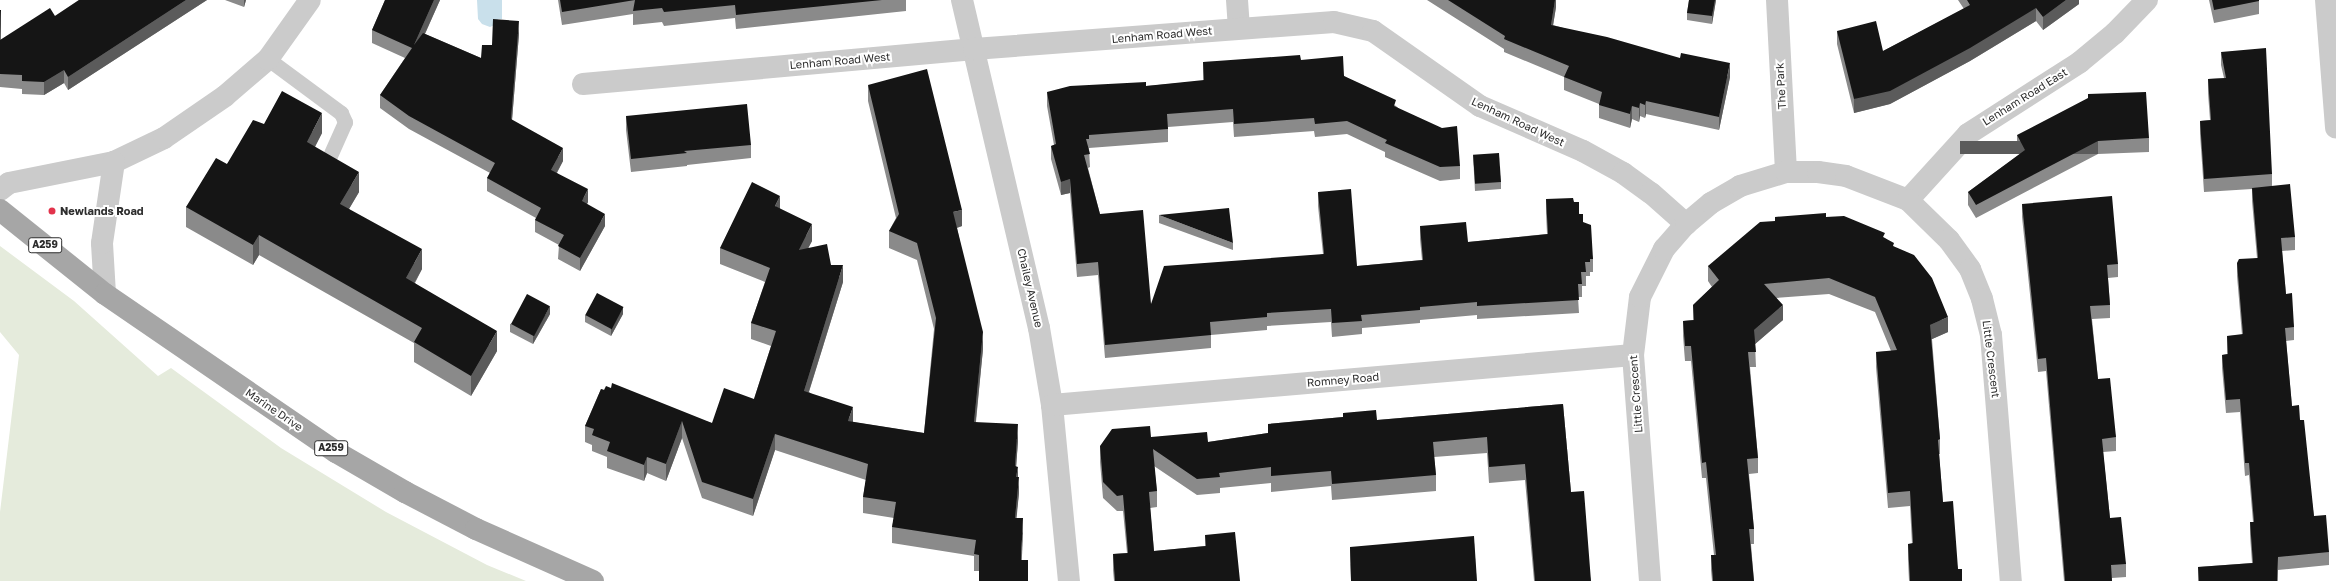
<!DOCTYPE html>
<html>
<head>
<meta charset="utf-8">
<style>
	body { margin:0 }
	#map { position:relative; width:2336px; height:581px; overflow:hidden; background:#fff; font-family:"Golos Text",sans-serif }
	div>[style] { position:absolute }
	.green>* { inset:0; background:#e5ebdc }
	.water>* { inset:0; background:#c9e0eb }
	.service>* { height:15px; margin:-7.5px; padding:0 7.5px; transform-origin:7.5px; border-radius:7.5px; background:#cbcbcb }
	.minor>* { height:22px; margin:-11px; padding:0 11px; transform-origin:11px; border-radius:11px; background:#cbcbcb }
	.primary>* { height:22px; margin:-11px; padding:0 11px; transform-origin:11px; border-radius:11px; background:#a6a6a6 }
	.wall>* { inset:0; background:#8a8a8a }
	.shaded-wall>* { inset:0; background:#5b5b5b; transform-origin:0 0 }
	.building>* { inset:0; background:#151515; transform-origin:0 0 }
	.dots>* { width:11px; height:11px; translate:-50% -50%; box-sizing:border-box; border:2px solid #fff; border-radius:50% }
	span { translate:-50% -50%; white-space:nowrap; text-align:center; line-height:1.15; -webkit-text-stroke:4px #fff; paint-order:stroke }
	.shield-label span { padding:1px 3px; background:#fff; border:1px solid; border-radius:3px; -webkit-text-stroke-width:0 }
	.shield-label { font-size:10px; color:#2e2e2e; font-weight:700 }
	.street-label { font-size:11px; color:#2e2e2e }
	.poi-label { font-size:11px; color:#2e2e2e; font-weight:700 }
	.left { translate:0 -50%; text-align:left }
</style>
</head>
<body>
<div id="map">
	<div class="green">
		<div style="clip-path:polygon(0 246px,74px 301px,158px 376px,171px 368px,281px 448px,386px 512px,487px 565px,526px 581px,0 581px,0 512px,19px 355px,0 332px)"></div>
	</div>
	<div class="water">
		<div style="clip-path:polygon(477px 0,502px 0,502px 19px,498px 19px,497px 24px,490px 27px,482px 24px,478px 19px)"></div>
	</div>
	<div class="service">
		<div style="left:268px;top:59px;width:91px;rotate:36.5deg"></div>
		<div style="left:341px;top:113px;width:10px;rotate:66deg"></div>
		<div style="left:345px;top:122px;width:42px;rotate:114.1deg"></div>
	</div>
	<div class="minor">
		<div style="left:962px;top:0;width:337px;rotate:76.8deg"></div>
		<div style="left:1039px;top:328px;width:78px;rotate:80.4deg"></div>
		<div style="left:1052px;top:405px;width:177px;rotate:84.5deg"></div>
		<div style="left:1237px;top:0;width:28px;rotate:86deg"></div>
		<div style="left:1777px;top:0;width:172px;rotate:87deg"></div>
		<div style="left:2326px;top:0;width:128px;rotate:85.5deg"></div>
		<div style="left:583px;top:84px;width:393px;rotate:-5.1deg"></div>
		<div style="left:974px;top:49px;width:361px;rotate:-4.3deg"></div>
		<div style="left:1334px;top:22px;width:40px;rotate:13deg"></div>
		<div style="left:1373px;top:31px;width:131px;rotate:35deg"></div>
		<div style="left:1480px;top:106px;width:112px;rotate:23.6deg"></div>
		<div style="left:1583px;top:151px;width:46px;rotate:28.8deg"></div>
		<div style="left:1623px;top:173px;width:34px;rotate:36deg"></div>
		<div style="left:1651px;top:193px;width:47px;rotate:41.5deg"></div>
		<div style="left:0;top:190px;width:11px;rotate:-38deg"></div>
		<div style="left:9px;top:183px;width:107px;rotate:-11.3deg"></div>
		<div style="left:114px;top:162px;width:55px;rotate:-25.6deg"></div>
		<div style="left:164px;top:138px;width:74px;rotate:-34.5deg"></div>
		<div style="left:225px;top:96px;width:57px;rotate:-40.7deg"></div>
		<div style="left:268px;top:59px;width:72px;rotate:-54.6deg"></div>
		<div style="left:1908px;top:200px;width:89px;rotate:-47.7deg"></div>
		<div style="left:1968px;top:134px;width:133px;rotate:-32.7deg"></div>
		<div style="left:2080px;top:62px;width:45px;rotate:-39.6deg"></div>
		<div style="left:2115px;top:33px;width:46px;rotate:-45.9deg"></div>
		<div style="left:105px;top:294px;width:51px;rotate:-93.4deg"></div>
		<div style="left:102px;top:243px;width:82px;rotate:-81.6deg"></div>
		<div style="left:1052px;top:405px;width:583px;rotate:-4.92deg"></div>
		<div style="left:1650px;top:581px;width:227px;rotate:-94.3deg"></div>
		<div style="left:1633px;top:355px;width:58px;rotate:-83.1deg"></div>
		<div style="left:1640px;top:297px;width:54px;rotate:-63.4deg"></div>
		<div style="left:1664px;top:249px;width:33px;rotate:-49deg"></div>
		<div style="left:1686px;top:224px;width:33px;rotate:-40deg"></div>
		<div style="left:1711px;top:203px;width:34px;rotate:-30deg"></div>
		<div style="left:1740px;top:186px;width:48px;rotate:-16.9deg"></div>
		<div style="left:1786px;top:172px;width:32px"></div>
		<div style="left:1818px;top:172px;width:28px;rotate:8deg"></div>
		<div style="left:1846px;top:176px;width:66px;rotate:21.2deg"></div>
		<div style="left:1908px;top:200px;width:57px;rotate:44.3deg"></div>
		<div style="left:1949px;top:240px;width:36px;rotate:54deg"></div>
		<div style="left:1970px;top:269px;width:32px;rotate:68deg"></div>
		<div style="left:1982px;top:299px;width:37px;rotate:76deg"></div>
		<div style="left:1991px;top:335px;width:247px;rotate:85.4deg"></div>
	</div>
	<div class="primary">
		<div style="left:0;top:210px;width:134px;rotate:38.7deg"></div>
		<div style="left:105px;top:294px;width:280px;rotate:34.4deg"></div>
		<div style="left:336px;top:452px;width:80px;rotate:30.1deg"></div>
		<div style="left:405px;top:492px;width:80px;rotate:27.5deg"></div>
		<div style="left:476px;top:529px;width:128px;rotate:24deg"></div>
	</div>
	<div class="wall">
		<div style="clip-path:polygon(79px 0,207px 0,68px 90px,64px 83px,44px 95px,22px 94px,22px 89px,0 87px,0 10px,1px 24px,1px 40px,55px 16px)"></div>
		<div style="clip-path:polygon(225px 0,246px 0,244px 7px)"></div>
		<div style="clip-path:polygon(385px 0,440px 0,425px 34px,481px 58px,492px 45px,519px 34px,512px 120px,563px 161px,557px 173px,588px 202px,587px 204px,605px 226px,580px 271px,558px 259px,559px 245px,535px 232px,535px 220px,536px 218px,487px 191px,487px 178px,490px 173px,409px 129px,380px 108px,380px 95px,405px 58px,372px 43px,372px 30px)"></div>
		<div style="clip-path:polygon(558px 0,906px 0,906px 11px,736px 29px,735px 18px,664px 26px,662px 22px,633px 25px,633px 14px,562px 25px)"></div>
		<div style="clip-path:polygon(1427px 0,1556px 0,1556px 7px,1553px 25px,1730px 77px,1719px 130px,1646px 114px,1645px 118px,1640px 116px,1639px 122px,1632px 119px,1630px 128px,1599px 118px,1599px 104px,1564px 90px,1564px 77px,1504px 52px,1504px 49px)"></div>
		<div style="clip-path:polygon(1689px 0,1716px 0,1712px 24px,1687px 20px,1687px 13px)"></div>
		<div style="clip-path:polygon(1958px 0,2079px 0,2079px 4px,2043px 30px,2036px 21px,1970px 61px,1890px 104px,1854px 113px,1837px 44px,1837px 31px,1883px 51px,1964px 9px)"></div>
		<div style="clip-path:polygon(2209px 0,2259px 0,2259px 14px,2214px 23px)"></div>
		<div style="clip-path:polygon(2221px 52px,2272px 174px,2272px 186px,2295px 237px,2295px 250px,2282px 251px,2286px 294px,2294px 327px,2294px 340px,2286px 341px,2292px 406px,2300px 420px,2314px 516px,2329px 552px,2329px 565px,2278px 570px,2278px 581px,2198px 581px,2198px 567px,2252px 563px,2250px 535px,2250px 522px,2253px 522px,2249px 475px,2245px 476px,2240px 412px,2226px 413px,2222px 368px,2222px 355px,2227px 354px,2227px 336px,2242px 335px,2237px 276px,2237px 263px,2257px 258px,2252px 201px,2252px 189px,2204px 192px,2200px 134px,2200px 121px,2210px 120px,2208px 93px,2208px 79px,2224px 78px,2221px 65px)"></div>
		<div style="clip-path:polygon(1301px 60px,1344px 76px,1396px 106px,1460px 166px,1460px 179px,1440px 181px,1385px 157px,1385px 152px,1347px 134px,1315px 137px,1314px 131px,1234px 137px,1233px 122px,1168px 127px,1168px 142px,1089px 148px,1090px 167px,1088px 168px,1100px 214px,1151px 304px,1323px 254px,1318px 206px,1318px 192px,1357px 266px,1422px 260px,1420px 239px,1420px 226px,1468px 242px,1547px 234px,1546px 213px,1546px 199px,1574px 202px,1583px 222px,1593px 259px,1593px 272px,1590px 272px,1590px 276px,1586px 276px,1586px 286px,1582px 286px,1582px 297px,1578px 297px,1579px 313px,1477px 319px,1477px 315px,1420px 320px,1420px 323px,1362px 328px,1362px 334px,1332px 337px,1331px 322px,1267px 326px,1267px 330px,1211px 335px,1211px 348px,1105px 358px,1098px 275px,1077px 277px,1070px 193px,1061px 195px,1051px 159px,1051px 146px,1054px 145px,1047px 106px,1047px 92px,1146px 86px,1203px 81px,1203px 62px)"></div>
		<div style="clip-path:polygon(868px 85px,962px 226px,957px 228px,983px 349px,976px 422px,1018px 441px,1016px 466px,1019px 493px,1016px 518px,1023px 534px,979px 571px,974px 571px,974px 556px,892px 543px,892px 527px,894px 518px,863px 513px,863px 497px,866px 480px,775px 450px,753px 516px,702px 498px,682px 438px,666px 481px,647px 473px,644px 481px,607px 468px,607px 457px,592px 451px,592px 445px,585px 442px,585px 426px,601px 389px,712px 423px,754px 399px,771px 346px,751px 339px,751px 323px,765px 282px,720px 264px,720px 248px,780px 209px,812px 241px,808px 248px,831px 265px,843px 282px,809px 392px,853px 422px,924px 433px,934px 329px,917px 260px,889px 248px,889px 231px,896px 218px,868px 101px)"></div>
		<div style="clip-path:polygon(626px 116px,751px 145px,751px 158px,687px 165px,687px 166px,631px 172px,626px 130px)"></div>
		<div style="clip-path:polygon(264px 124px,322px 133px,315px 147px,359px 192px,349px 209px,422px 269px,415px 283px,497px 351px,471px 396px,414px 362px,414px 343px,259px 255px,253px 265px,186px 227px,186px 207px,227px 164px)"></div>
		<div style="clip-path:polygon(2017px 135px,2149px 138px,2149px 152px,2098px 154px,1976px 218px,1968px 205px,1968px 192px,2020px 154px,2017px 148px)"></div>
		<div style="clip-path:polygon(1473px 155px,1501px 182px,1501px 189px,1475px 191px)"></div>
		<div style="clip-path:polygon(2022px 204px,2118px 264px,2118px 277px,2108px 278px,2110px 305px,2110px 318px,2092px 319px,2098px 379px,2116px 437px,2116px 451px,2103px 452px,2110px 518px,2126px 564px,2126px 577px,2112px 578px,2112px 581px,2064px 581px,2046px 371px,2038px 372px,2022px 217px)"></div>
		<div style="clip-path:polygon(1159px 215px,1233px 243px,1233px 250px,1159px 223px)"></div>
		<div style="clip-path:polygon(1826px 217px,1885px 238px,1894px 247px,1948px 332px,1932px 339px,1940px 439px,1940px 454px,1939px 454px,1943px 502px,1958px 569px,1962px 581px,1909px 581px,1908px 559px,1908px 544px,1912px 544px,1910px 506px,1888px 508px,1876px 367px,1876px 352px,1891px 351px,1875px 312px,1829px 294px,1776px 298px,1783px 320px,1755px 344px,1756px 367px,1750px 367px,1758px 458px,1758px 473px,1749px 474px,1754px 529px,1754px 544px,1751px 544px,1754px 581px,1712px 581px,1711px 570px,1711px 555px,1714px 555px,1706px 478px,1702px 478px,1691px 361px,1685px 361px,1683px 336px,1683px 321px,1693px 320px,1693px 305px,1712px 287px,1708px 281px,1708px 266px)"></div>
		<div style="clip-path:polygon(550px 314px,533px 344px,510px 332px,510px 324px)"></div>
		<div style="clip-path:polygon(623px 314px,611px 336px,585px 322px,585px 315px)"></div>
		<div style="clip-path:polygon(1563px 404px,1571px 492px,1591px 581px,1534px 581px,1525px 480px,1489px 483px,1487px 453px,1434px 457px,1436px 475px,1436px 491px,1332px 500px,1331px 486px,1271px 492px,1271px 483px,1220px 488px,1220px 493px,1197px 495px,1154px 466px,1157px 491px,1157px 507px,1150px 508px,1154px 551px,1205px 546px,1205px 535px,1240px 581px,1114px 581px,1113px 570px,1113px 554px,1127px 553px,1123px 511px,1117px 511px,1103px 498px,1100px 462px,1100px 446px,1151px 437px,1208px 442px,1268px 433px,1268px 424px,1343px 417px,1343px 413px,1377px 420px)"></div>
		<div style="clip-path:polygon(1350px 547px,1477px 581px,1351px 581px)"></div>
	</div>
	<div class="shaded-wall">
		<div style="clip-path:polygon(186px 0,207px 0,68px 90px,68px 77px)"></div>
		<div style="clip-path:polygon(244px 0,246px 0,244px 7px)"></div>
		<div style="clip-path:polygon(434px 0,440px 0,414px 58px,414px 45px)"></div>
		<div style="clip-path:polygon(1555px 0,1556px 0,1556px 7px,1551px 38px,1551px 25px)"></div>
		<div style="clip-path:polygon(1715px 0,1716px 0,1712px 24px,1712px 16px)"></div>
		<div style="clip-path:polygon(2066px 0,2079px 0,2079px 4px,2043px 30px,2043px 17px)"></div>
		<div style="clip-path:polygon(2036px 8px,2036px 21px,1970px 61px,1890px 104px,1854px 113px,1854px 99px)"></div>
		<div style="clip-path:polygon(1px 10px,1px 24px,0 53px,0 40px)"></div>
		<div style="clip-path:polygon(519px 21px,519px 34px,511px 132px,511px 119px)"></div>
		<div style="clip-path:polygon(1730px 63px,1730px 77px,1719px 130px,1719px 117px)"></div>
		<div style="clip-path:polygon(64px 70px,64px 83px,44px 95px,44px 82px)"></div>
		<div style="clip-path:polygon(1646px 101px,1646px 114px,1645px 118px,1645px 105px)"></div>
		<div style="clip-path:polygon(1640px 103px,1640px 116px,1639px 122px,1639px 108px)"></div>
		<div style="clip-path:polygon(1632px 106px,1632px 119px,1630px 128px,1630px 114px)"></div>
		<div style="clip-path:polygon(322px 113px,322px 133px,307px 162px,307px 142px)"></div>
		<div style="left:2098px;top:141px;width:13px;height:138px;rotate:90deg"></div>
		<div style="clip-path:polygon(563px 148px,563px 161px,551px 183px,551px 170px)"></div>
		<div style="clip-path:polygon(359px 172px,359px 192px,340px 224px,340px 204px)"></div>
		<div style="clip-path:polygon(1070px 179px,1070px 193px,1061px 195px,1061px 182px)"></div>
		<div style="clip-path:polygon(588px 189px,588px 202px,582px 214px,582px 201px)"></div>
		<div style="clip-path:polygon(780px 196px,780px 212px,775px 206px)"></div>
		<div style="clip-path:polygon(962px 210px,962px 226px,953px 229px,953px 212px)"></div>
		<div style="clip-path:polygon(605px 214px,605px 226px,580px 271px,580px 258px)"></div>
		<div style="clip-path:polygon(812px 224px,812px 241px,799px 266px,799px 250px)"></div>
		<div style="clip-path:polygon(259px 235px,259px 255px,253px 265px,253px 245px)"></div>
		<div style="clip-path:polygon(422px 249px,422px 269px,406px 298px,406px 278px)"></div>
		<div style="clip-path:polygon(843px 265px,843px 282px,804px 407px,804px 391px)"></div>
		<div style="clip-path:polygon(1783px 305px,1783px 320px,1754px 345px,1754px 330px)"></div>
		<div style="clip-path:polygon(550px 306px,550px 314px,533px 344px,533px 337px)"></div>
		<div style="clip-path:polygon(623px 307px,623px 314px,611px 336px,611px 329px)"></div>
		<div style="clip-path:polygon(1948px 317px,1948px 332px,1930px 340px,1930px 325px)"></div>
		<div style="clip-path:polygon(497px 331px,497px 351px,471px 396px,471px 376px)"></div>
		<div style="clip-path:polygon(983px 332px,983px 349px,974px 438px,974px 422px)"></div>
		<div style="clip-path:polygon(853px 407px,853px 423px,848px 421px)"></div>
		<div style="clip-path:polygon(682px 421px,682px 438px,666px 481px,666px 464px)"></div>
		<div style="clip-path:polygon(1018px 424px,1018px 441px,1015px 483px,1015px 466px)"></div>
		<div style="clip-path:polygon(775px 434px,775px 450px,753px 516px,753px 499px)"></div>
		<div style="clip-path:polygon(647px 457px,647px 473px,644px 481px,644px 465px)"></div>
		<div style="clip-path:polygon(1018px 467px,1018px 483px,1016px 477px)"></div>
		<div style="clip-path:polygon(1019px 477px,1019px 493px,1015px 534px,1015px 518px)"></div>
		<div style="clip-path:polygon(1023px 518px,1023px 534px,1021px 576px,1021px 560px)"></div>
	</div>
	<div class="building">
		<div style="clip-path:polygon(79px 0,186px 0,68px 77px,64px 70px,44px 82px,22px 81px,22px 75px,0 74px,0 10px,1px 10px,0 40px,50px 8px,55px 16px)"></div>
		<div style="clip-path:polygon(385px 0,434px 0,414px 45px,423px 33px,481px 58px,482px 45px,492px 45px,493px 19px,519px 21px,511px 119px,563px 148px,551px 170px,588px 189px,582px 201px,605px 214px,580px 258px,558px 246px,564px 235px,535px 220px,541px 208px,487px 178px,495px 163px,409px 116px,380px 95px,412px 48px,372px 30px)"></div>
		<div style="clip-path:polygon(560px 0,882px 0,736px 15px,735px 5px,664px 12px,662px 8px,633px 11px,635px 0,562px 12px)"></div>
		<div style="clip-path:polygon(1448px 0,1555px 0,1551px 25px,1607px 37px,1680px 58px,1681px 53px,1730px 63px,1719px 117px,1646px 101px,1645px 105px,1640px 103px,1639px 108px,1632px 106px,1630px 114px,1599px 105px,1602px 92px,1564px 77px,1569px 66px,1504px 39px,1505px 36px)"></div>
		<div style="clip-path:polygon(1689px 0,1715px 0,1712px 16px,1687px 13px)"></div>
		<div style="clip-path:polygon(1967px 0,2066px 0,2043px 17px,2036px 8px,1970px 48px,1890px 91px,1854px 99px,1837px 31px,1876px 21px,1883px 51px,1970px 5px)"></div>
		<div style="clip-path:polygon(2212px 0,2259px 0,2259px 1px,2214px 10px)"></div>
		<div style="clip-path:polygon(2266px 48px,2272px 174px,2204px 179px,2200px 121px,2211px 120px,2208px 79px,2226px 78px,2221px 52px)"></div>
		<div style="clip-path:polygon(1300px 55px,1301px 60px,1343px 56px,1344px 76px,1396px 100px,1394px 106px,1442px 128px,1457px 126px,1460px 166px,1440px 167px,1385px 143px,1387px 140px,1347px 121px,1315px 124px,1314px 118px,1234px 124px,1233px 109px,1167px 114px,1168px 129px,1089px 135px,1089px 139px,1086px 139px,1090px 154px,1084px 155px,1100px 214px,1143px 210px,1151px 304px,1164px 266px,1324px 254px,1318px 192px,1351px 189px,1357px 266px,1423px 260px,1420px 226px,1466px 222px,1468px 242px,1548px 234px,1546px 199px,1573px 198px,1574px 202px,1579px 202px,1579px 214px,1583px 214px,1583px 222px,1591px 225px,1593px 259px,1590px 259px,1590px 262px,1585px 262px,1586px 272px,1581px 272px,1582px 284px,1578px 284px,1579px 300px,1477px 306px,1477px 302px,1420px 307px,1420px 310px,1361px 315px,1362px 321px,1332px 323px,1331px 309px,1267px 313px,1267px 317px,1210px 322px,1211px 335px,1105px 345px,1098px 262px,1077px 264px,1070px 179px,1061px 182px,1051px 146px,1056px 144px,1047px 92px,1070px 86px,1146px 82px,1146px 86px,1204px 80px,1203px 62px)"></div>
		<div style="clip-path:polygon(927px 69px,962px 210px,953px 212px,983px 332px,974px 422px,1018px 424px,1015px 466px,1018px 467px,1016px 477px,1019px 477px,1015px 518px,1023px 518px,1021px 560px,1028px 560px,1028px 581px,979px 581px,979px 555px,974px 554px,976px 540px,892px 527px,896px 502px,863px 497px,868px 464px,775px 434px,753px 499px,702px 482px,682px 421px,666px 464px,647px 457px,644px 465px,607px 451px,610px 442px,592px 435px,594px 429px,585px 426px,601px 389px,604px 390px,606px 386px,611px 388px,612px 383px,712px 423px,724px 388px,754px 399px,776px 331px,751px 323px,770px 268px,720px 248px,752px 182px,780px 196px,775px 206px,812px 224px,799px 250px,827px 244px,831px 265px,843px 265px,804px 391px,853px 407px,848px 421px,924px 433px,936px 318px,917px 243px,889px 231px,899px 214px,868px 85px)"></div>
		<div style="clip-path:polygon(282px 91px,322px 113px,307px 142px,359px 172px,340px 204px,422px 249px,406px 278px,497px 331px,471px 376px,414px 342px,422px 328px,259px 235px,253px 245px,186px 207px,216px 158px,227px 164px,253px 120px,264px 124px)"></div>
		<div style="clip-path:polygon(2146px 92px,2149px 138px,2098px 141px,1976px 205px,1968px 192px,2025px 150px,2017px 135px,2088px 98px,2088px 94px)"></div>
		<div style="clip-path:polygon(747px 104px,751px 145px,684px 151px,687px 153px,631px 159px,626px 116px)"></div>
		<div style="left:1499px;top:153px;width:29px;height:26px;rotate:86deg"></div>
		<div style="clip-path:polygon(2290px 184px,2295px 237px,2281px 238px,2286px 294px,2292px 293px,2294px 327px,2285px 328px,2292px 406px,2299px 405px,2300px 420px,2304px 420px,2314px 516px,2326px 515px,2329px 552px,2278px 557px,2277px 581px,2199px 581px,2198px 567px,2253px 563px,2250px 522px,2254px 522px,2249px 463px,2245px 463px,2240px 399px,2226px 400px,2222px 355px,2228px 354px,2227px 336px,2243px 334px,2237px 263px,2239px 259px,2258px 258px,2252px 188px)"></div>
		<div style="clip-path:polygon(2112px 196px,2118px 264px,2107px 265px,2110px 305px,2090px 306px,2098px 379px,2110px 378px,2116px 437px,2102px 439px,2110px 518px,2121px 517px,2126px 564px,2111px 565px,2112px 581px,2065px 581px,2046px 358px,2038px 359px,2022px 204px)"></div>
		<div style="clip-path:polygon(1229px 208px,1233px 243px,1159px 215px)"></div>
		<div style="clip-path:polygon(1826px 213px,1826px 217px,1844px 216px,1885px 233px,1883px 237px,1894px 243px,1893px 246px,1914px 255px,1932px 278px,1948px 317px,1930px 325px,1940px 439px,1938px 440px,1943px 502px,1953px 501px,1958px 569px,1962px 569px,1962px 581px,1910px 581px,1908px 544px,1913px 543px,1910px 491px,1888px 493px,1876px 352px,1897px 350px,1875px 297px,1829px 278px,1764px 284px,1783px 305px,1754px 330px,1756px 352px,1748px 352px,1758px 458px,1747px 459px,1754px 529px,1749px 529px,1754px 581px,1713px 581px,1711px 555px,1716px 555px,1706px 462px,1702px 463px,1691px 346px,1685px 346px,1683px 321px,1694px 320px,1693px 305px,1719px 280px,1708px 266px,1760px 222px,1775px 221px,1775px 217px)"></div>
		<div style="left:597px;top:293px;width:30px;height:25px;rotate:28deg"></div>
		<div style="left:527px;top:294px;width:26px;height:34px;rotate:28deg"></div>
		<div style="clip-path:polygon(1563px 404px,1571px 492px,1584px 491px,1591px 581px,1535px 581px,1525px 464px,1489px 467px,1487px 437px,1433px 442px,1436px 475px,1332px 484px,1331px 471px,1271px 476px,1271px 467px,1219px 473px,1220px 477px,1197px 479px,1153px 449px,1157px 491px,1149px 492px,1154px 551px,1206px 546px,1205px 535px,1235px 532px,1240px 581px,1115px 581px,1113px 554px,1128px 553px,1123px 495px,1117px 496px,1103px 482px,1100px 446px,1112px 429px,1150px 426px,1151px 437px,1207px 432px,1208px 442px,1268px 433px,1268px 424px,1343px 417px,1343px 413px,1376px 410px,1377px 420px)"></div>
		<div style="clip-path:polygon(1474px 536px,1477px 581px,1351px 581px,1350px 547px)"></div>
	</div>
	<div class="dots">
		<div style="left:52px;top:211px;background:#e2334b"></div>
	</div>
	<div class="shield-label">
		<span style="left:45px;top:245px">A259</span>
		<span style="left:331px;top:448px">A259</span>
	</div>
	<div class="street-label">
		<span style="left:1162px;top:35px;rotate:-5deg">Lenham Road West</span>
		<span style="left:840px;top:61px;rotate:-5deg">Lenham Road West</span>
		<span style="left:1781px;top:86px;rotate:-93deg">The Park</span>
		<span style="left:2025px;top:97px;rotate:-32deg">Lenham Road East</span>
		<span style="left:1518px;top:122px;rotate:25deg">Lenham Road West</span>
		<span style="left:1030px;top:288px;rotate:77deg">Chailey Avenue</span>
		<span style="left:1991px;top:359px;rotate:83deg">Little Crescent</span>
		<span style="left:1343px;top:380px;rotate:-5deg">Romney Road</span>
		<span style="left:1636px;top:394px;rotate:-94deg">Little Crescent</span>
		<span style="left:274px;top:410px;rotate:34deg">Marine Drive</span>
	</div>
	<div class="poi-label">
		<span class="left" style="left:60px;top:211px">Newlands Road</span>
	</div>
</div>
</body>
</html>
